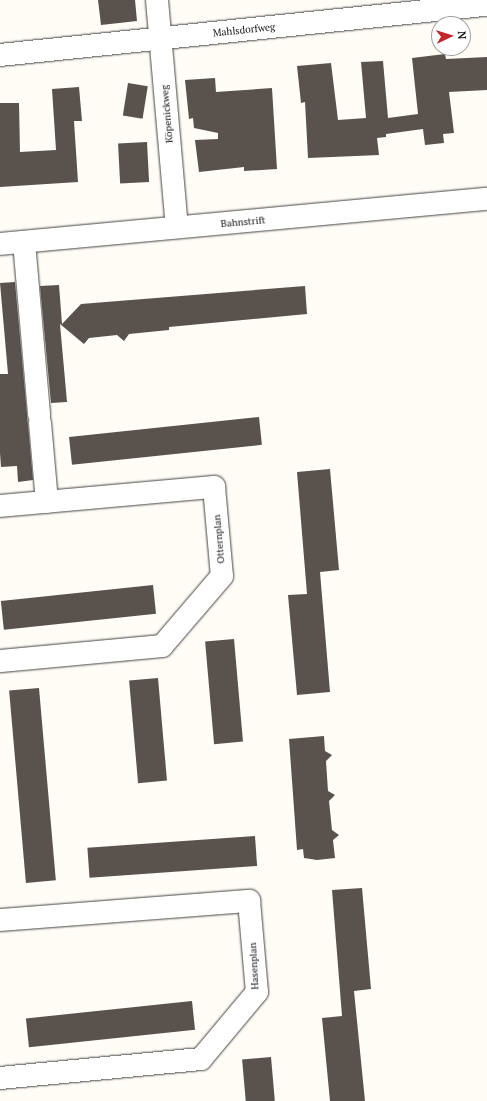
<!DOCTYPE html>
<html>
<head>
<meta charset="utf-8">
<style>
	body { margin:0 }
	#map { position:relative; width:487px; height:1101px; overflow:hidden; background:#fffdf5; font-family:"PT Serif",serif }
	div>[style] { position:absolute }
	.building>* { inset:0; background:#5a524d; transform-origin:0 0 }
	.roads { filter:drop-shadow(0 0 1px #444) drop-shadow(0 0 1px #444) }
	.minor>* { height:22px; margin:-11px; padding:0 11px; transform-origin:11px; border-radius:11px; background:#fff }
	span { translate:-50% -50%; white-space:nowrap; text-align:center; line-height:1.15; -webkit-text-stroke:4px #fff; paint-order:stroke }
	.street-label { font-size:10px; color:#111 }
	.north { position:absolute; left:431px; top:16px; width:40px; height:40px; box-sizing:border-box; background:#fff; border:1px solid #a0a0a0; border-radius:50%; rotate:86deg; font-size:11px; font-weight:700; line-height:16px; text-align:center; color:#111 }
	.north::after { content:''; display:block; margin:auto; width:14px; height:18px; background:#c4262e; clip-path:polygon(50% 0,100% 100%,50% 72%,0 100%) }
</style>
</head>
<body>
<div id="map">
	<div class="building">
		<div style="clip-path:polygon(98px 0,135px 0,137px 21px,101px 25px)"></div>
		<div style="clip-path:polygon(445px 54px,446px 59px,487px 57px,487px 90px,449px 92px,454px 133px,443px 134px,444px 143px,425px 145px,423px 129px,386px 134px,386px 137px,377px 138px,379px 155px,308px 158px,305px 102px,301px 103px,297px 66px,331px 63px,338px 120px,366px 118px,361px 62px,383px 61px,388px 118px,418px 114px,412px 58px)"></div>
		<div style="clip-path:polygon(215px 78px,216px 92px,272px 88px,277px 169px,244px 171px,244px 167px,199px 172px,195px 140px,218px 139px,218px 133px,194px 128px,193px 118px,189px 119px,185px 80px)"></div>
		<div style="left:128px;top:83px;width:20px;height:33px;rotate:9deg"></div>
		<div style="clip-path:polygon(79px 87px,82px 121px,74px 121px,78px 182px,0 187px,0 103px,19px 103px,20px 152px,56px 150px,52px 89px)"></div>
		<div style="left:147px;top:142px;width:40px;height:29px;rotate:87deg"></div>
		<div style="clip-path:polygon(15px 282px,33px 480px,18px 482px,17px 466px,1px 467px,0 453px,0 374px,8px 374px,0 283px)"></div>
		<div style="clip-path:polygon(59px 285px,62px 324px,81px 304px,305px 286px,307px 314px,169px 327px,169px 330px,129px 334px,124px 341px,117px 335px,89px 338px,84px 344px,60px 324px,67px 402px,51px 403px,40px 286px)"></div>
		<div style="left:259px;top:417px;width:28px;height:191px;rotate:84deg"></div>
		<div style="clip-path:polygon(330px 469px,339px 570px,320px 572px,330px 692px,297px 695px,288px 595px,307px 594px,297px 472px)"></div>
		<div style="left:153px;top:585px;width:29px;height:153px;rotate:84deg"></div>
		<div style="left:234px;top:639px;width:103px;height:29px;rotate:85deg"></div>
		<div style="left:158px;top:678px;width:103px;height:29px;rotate:85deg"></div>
		<div style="left:39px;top:688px;width:193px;height:30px;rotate:85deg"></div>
		<div style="clip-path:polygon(324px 736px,325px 751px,332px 755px,326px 761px,328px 791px,335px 795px,329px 801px,332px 830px,339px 835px,333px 840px,335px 858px,317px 860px,304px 858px,303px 849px,297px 850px,289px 739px)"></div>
		<div style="left:255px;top:836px;width:30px;height:168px;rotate:86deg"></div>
		<div style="clip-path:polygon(362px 888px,371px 989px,354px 991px,365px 1101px,330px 1101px,322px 1018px,342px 1016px,332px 890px)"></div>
		<div style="left:192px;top:1001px;width:29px;height:167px;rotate:84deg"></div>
		<div style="left:271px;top:1057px;width:44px;height:29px;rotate:85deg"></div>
	</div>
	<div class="roads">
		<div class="minor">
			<div style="left:157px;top:0;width:228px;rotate:85deg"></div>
			<div style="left:0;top:55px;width:490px;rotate:-5.9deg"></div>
			<div style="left:24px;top:242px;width:173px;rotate:85deg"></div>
			<div style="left:0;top:244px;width:489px;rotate:-5.3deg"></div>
			<div style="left:40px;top:423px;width:79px;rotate:84.9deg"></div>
			<div style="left:0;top:506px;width:215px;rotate:-5.1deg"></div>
			<div style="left:214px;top:487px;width:89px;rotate:84.9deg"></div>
			<div style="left:222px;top:576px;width:92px;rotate:130.6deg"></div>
			<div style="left:162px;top:646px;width:163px;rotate:174.7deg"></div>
			<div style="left:0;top:920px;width:250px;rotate:-4.4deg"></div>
			<div style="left:249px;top:901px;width:91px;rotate:85deg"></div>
			<div style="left:257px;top:992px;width:87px;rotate:129.9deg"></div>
			<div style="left:201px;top:1059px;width:202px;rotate:174.6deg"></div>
		</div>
	</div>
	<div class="street-label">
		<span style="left:244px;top:30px;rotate:-6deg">Mahlsdorfweg</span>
		<span style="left:167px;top:114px;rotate:-95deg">Köpenickweg</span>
		<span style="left:243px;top:222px;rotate:-5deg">Bahnstrift</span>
		<span style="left:219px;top:539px;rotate:-95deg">Otternplan</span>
		<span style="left:254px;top:966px;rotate:-93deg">Hasenplan</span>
	</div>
	<div class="north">N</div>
</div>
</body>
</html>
